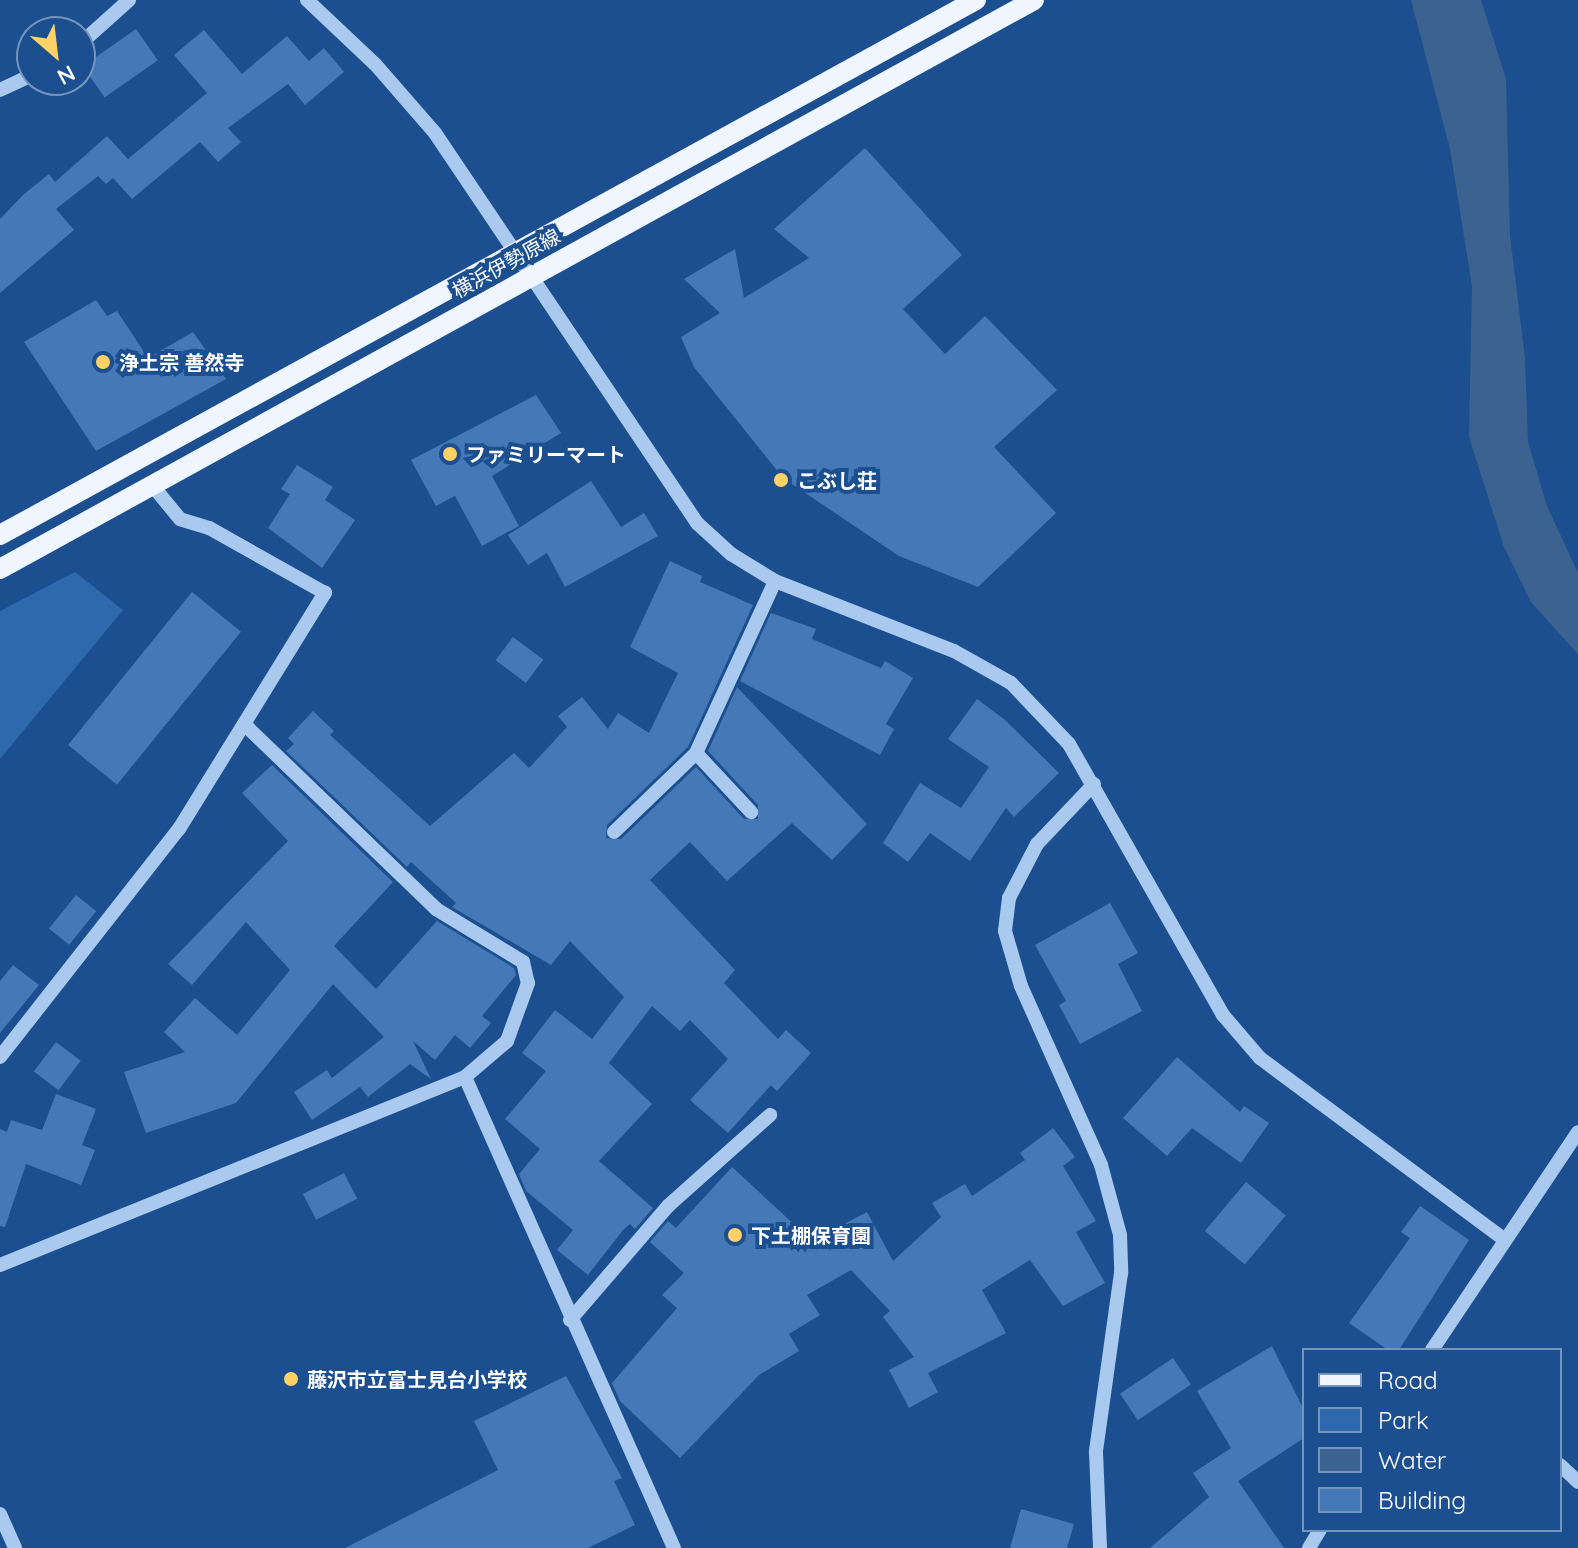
<!DOCTYPE html>
<html>
<head>
<meta charset="utf-8">
<style>
	body { margin:0 }
	#map { position:relative; width:1578px; height:1548px; overflow:hidden; background:#1b4f8f; font-family:Quicksand,"Noto Sans JP",sans-serif }
	div>[style] { position:absolute }
	.green>* { inset:0; background:#2e69ad }
	.water>* { inset:0; background:#3c6290 }
	.building>* { inset:0; background:#4478b7; transform-origin:0 0 }
	.minor>* { height:14px; margin:-7px; padding:0 7px; transform-origin:7px; border-radius:7px; background:#a9c9ee }
	.major>* { height:20px; margin:-10px; padding:0 10px; transform-origin:10px; border-radius:10px; background:#f0f6ff }
	.dots>* { width:22px; height:22px; translate:-50% -50%; box-sizing:border-box; border:4px solid #1b4f8f; border-radius:50% }
	span { translate:-50% -50%; white-space:nowrap; text-align:center; line-height:1.15; -webkit-text-stroke:8px #1b4f8f; paint-order:stroke }
	.street-label { font-size:20px; color:#fff }
	.poi-label { font-size:20px; color:#fff; font-weight:700 }
	.left { translate:0 -50%; text-align:left }
	.legend { position:absolute; left:1302px; top:1348px; width:260px; height:184px; box-sizing:border-box; background:#1b4f8f; border:2px solid #7695bc; margin:0; padding:10px 14px; list-style:none; font-size:24px; color:#fff }
	.legend li { display:flex; align-items:center; gap:16px; height:40px }
	.legend b { width:40px; border:2px solid #7695bc }
	.north { position:absolute; left:16px; top:16px; width:80px; height:80px; box-sizing:border-box; background:#1b4f8f; border:2px solid #7695bc; border-radius:50%; rotate:152deg; font-size:22px; font-weight:700; line-height:32px; text-align:center; color:#fff }
	.north::after { content:''; display:block; margin:auto; width:28px; height:36px; background:#ffd166; clip-path:polygon(50% 0,100% 100%,50% 72%,0 100%) }
</style>
</head>
<body>
<div id="map">
	<div class="green">
		<div style="clip-path:polygon(75px 572px,123px 610px,0 759px,0 611px)"></div>
	</div>
	<div class="water">
		<div style="clip-path:polygon(1411px 0,1481px 0,1506px 79px,1510px 236px,1525px 358px,1528px 442px,1547px 506px,1578px 573px,1578px 654px,1531px 602px,1504px 547px,1469px 437px,1472px 286px,1450px 149px)"></div>
	</div>
	<div class="building">
		<div style="left:136px;top:29px;width:38px;height:65px;rotate:55deg"></div>
		<div style="clip-path:polygon(204px 30px,242px 74px,287px 36px,309px 61px,324px 48px,344px 72px,305px 105px,288px 84px,228px 128px,241px 142px,218px 162px,200px 142px,132px 199px,113px 178px,106px 184px,98px 176px,56px 209px,74px 230px,0 293px,0 219px,24px 194px,49px 174px,55px 182px,107px 136px,128px 159px,207px 93px,174px 55px)"></div>
		<div style="clip-path:polygon(865px 148px,962px 255px,903px 309px,945px 354px,985px 316px,1057px 390px,994px 447px,1056px 513px,978px 587px,899px 556px,783px 478px,694px 367px,681px 337px,720px 313px,684px 279px,735px 249px,744px 298px,809px 258px,774px 229px)"></div>
		<div style="clip-path:polygon(96px 300px,107px 316px,117px 311px,148px 358px,193px 332px,226px 379px,96px 451px,24px 342px)"></div>
		<div style="clip-path:polygon(536px 395px,561px 433px,492px 476px,519px 526px,482px 546px,455px 496px,436px 506px,411px 460px)"></div>
		<div style="clip-path:polygon(297px 465px,333px 487px,325px 500px,355px 520px,322px 568px,268px 528px,290px 494px,281px 489px)"></div>
		<div style="clip-path:polygon(591px 481px,621px 527px,644px 513px,658px 536px,565px 587px,547px 553px,528px 565px,508px 535px)"></div>
		<div style="clip-path:polygon(670px 561px,702px 576px,700px 582px,753px 605px,688px 747px,607px 825px,606px 838px,621px 839px,696px 767px,744px 819px,758px 819px,758px 805px,708px 751px,737px 687px,867px 824px,832px 860px,792px 823px,727px 881px,690px 842px,650px 880px,735px 970px,724px 983px,778px 1039px,786px 1030px,811px 1053px,777px 1091px,771px 1085px,728px 1133px,690px 1100px,728px 1059px,690px 1020px,680px 1031px,652px 1006px,609px 1063px,652px 1104px,599px 1161px,653px 1208px,635px 1229px,630px 1224px,623px 1230px,588px 1275px,557px 1250px,573px 1230px,526px 1191px,519px 1174px,540px 1149px,505px 1119px,546px 1071px,522px 1053px,555px 1010px,592px 1039px,624px 997px,570px 941px,551px 965px,452px 907px,456px 903px,411px 862px,407px 867px,286px 751px,294px 744px,288px 738px,313px 711px,334px 731px,330px 735px,430px 826px,514px 753px,529px 768px,567px 727px,558px 716px,582px 697px,608px 729px,618px 713px,649px 733px,678px 673px,630px 647px)"></div>
		<div style="left:192px;top:592px;width:63px;height:197px;rotate:39deg"></div>
		<div style="clip-path:polygon(771px 613px,816px 629px,812px 639px,881px 668px,885px 661px,913px 678px,886px 724px,894px 729px,880px 755px,740px 681px)"></div>
		<div style="left:513px;top:637px;width:38px;height:29px;rotate:37deg"></div>
		<div style="clip-path:polygon(977px 699px,1005px 720px,1059px 773px,1014px 817px,1006px 808px,970px 861px,930px 833px,908px 862px,883px 843px,920px 783px,961px 808px,989px 767px,948px 739px)"></div>
		<div style="clip-path:polygon(272px 765px,393px 882px,334px 946px,376px 989px,437px 921px,514px 968px,516px 975px,482px 1016px,491px 1023px,470px 1048px,455px 1035px,435px 1060px,413px 1041px,431px 1079px,410px 1064px,368px 1097px,360px 1087px,312px 1120px,294px 1092px,327px 1070px,332px 1078px,384px 1037px,333px 984px,236px 1103px,146px 1133px,124px 1072px,185px 1052px,164px 1032px,195px 998px,237px 1035px,290px 970px,246px 922px,192px 985px,168px 964px,288px 841px,242px 793px)"></div>
		<div style="left:76px;top:895px;width:26px;height:43px;rotate:39deg"></div>
		<div style="clip-path:polygon(1110px 903px,1138px 953px,1118px 964px,1142px 1011px,1080px 1044px,1059px 1005px,1066px 1001px,1035px 945px)"></div>
		<div style="clip-path:polygon(13px 965px,39px 985px,0 1033px,0 981px)"></div>
		<div style="left:56px;top:1042px;width:31px;height:37px;rotate:37deg"></div>
		<div style="clip-path:polygon(1177px 1057px,1240px 1112px,1244px 1106px,1269px 1123px,1241px 1163px,1192px 1128px,1167px 1156px,1123px 1118px)"></div>
		<div style="clip-path:polygon(56px 1094px,96px 1109px,82px 1145px,95px 1150px,81px 1185px,26px 1164px,5px 1227px,0 1226px,0 1129px,7px 1132px,11px 1120px,42px 1130px)"></div>
		<div style="clip-path:polygon(1053px 1128px,1075px 1157px,1063px 1166px,1096px 1221px,1076px 1232px,1105px 1283px,1063px 1306px,1030px 1260px,982px 1290px,1006px 1333px,928px 1373px,938px 1392px,909px 1408px,889px 1370px,914px 1357px,883px 1317px,890px 1311px,851px 1270px,807px 1295px,820px 1315px,789px 1334px,799px 1351px,759px 1375px,680px 1458px,620px 1401px,612px 1383px,677px 1308px,662px 1295px,684px 1273px,650px 1242px,668px 1221px,676px 1228px,732px 1167px,812px 1241px,867px 1212px,893px 1261px,941px 1217px,932px 1203px,965px 1184px,972px 1196px,1025px 1160px,1020px 1153px)"></div>
		<div style="left:344px;top:1173px;width:29px;height:46px;rotate:63deg"></div>
		<div style="left:1246px;top:1182px;width:52px;height:64px;rotate:40deg"></div>
		<div style="clip-path:polygon(1420px 1206px,1469px 1240px,1399px 1350px,1388px 1350px,1349px 1323px,1410px 1238px,1401px 1232px)"></div>
		<div style="clip-path:polygon(1272px 1346px,1304px 1410px,1304px 1438px,1238px 1481px,1284px 1548px,1150px 1548px,1209px 1497px,1193px 1473px,1231px 1448px,1197px 1391px)"></div>
		<div style="left:1173px;top:1358px;width:32px;height:64px;rotate:56deg"></div>
		<div style="clip-path:polygon(566px 1376px,622px 1478px,614px 1481px,635px 1525px,588px 1548px,345px 1548px,498px 1470px,474px 1421px)"></div>
		<div style="clip-path:polygon(1021px 1509px,1074px 1524px,1067px 1548px,1010px 1548px)"></div>
	</div>
	<div class="minor">
		<div style="left:307px;top:0;width:93px;rotate:43.3deg"></div>
		<div style="left:375px;top:64px;width:91px;rotate:49deg"></div>
		<div style="left:435px;top:133px;width:470px;rotate:56.1deg"></div>
		<div style="left:697px;top:523px;width:46px;rotate:42.4deg"></div>
		<div style="left:731px;top:554px;width:52px;rotate:31.5deg"></div>
		<div style="left:775px;top:581px;width:192px;rotate:21.4deg"></div>
		<div style="left:954px;top:651px;width:65px;rotate:29.3deg"></div>
		<div style="left:1011px;top:683px;width:84px;rotate:46.4deg"></div>
		<div style="left:1069px;top:744px;width:312px;rotate:60.4deg"></div>
		<div style="left:1223px;top:1015px;width:57px;rotate:49.3deg"></div>
		<div style="left:1260px;top:1058px;width:305px;rotate:36.6deg"></div>
		<div style="left:80px;top:44px;width:66px;rotate:-41.9deg"></div>
		<div style="left:0;top:90px;width:35px;rotate:-25deg"></div>
		<div style="left:244px;top:724px;width:267px;rotate:43.9deg"></div>
		<div style="left:436px;top:909px;width:102px;rotate:31.3deg"></div>
		<div style="left:523px;top:962px;width:22px;rotate:77deg"></div>
		<div style="left:528px;top:983px;width:62px;rotate:109.9deg"></div>
		<div style="left:507px;top:1041px;width:55px;rotate:139.4deg"></div>
		<div style="left:696px;top:753px;width:81px;rotate:47deg"></div>
		<div style="left:1094px;top:784px;width:83px;rotate:133.5deg"></div>
		<div style="left:1037px;top:844px;width:61px;rotate:117.4deg"></div>
		<div style="left:1009px;top:898px;width:33px;rotate:97deg"></div>
		<div style="left:1005px;top:931px;width:57px;rotate:73.8deg"></div>
		<div style="left:1021px;top:986px;width:196px;rotate:65.9deg"></div>
		<div style="left:1101px;top:1165px;width:73px;rotate:74.8deg"></div>
		<div style="left:1120px;top:1235px;width:38px;rotate:88deg"></div>
		<div style="left:1121px;top:1273px;width:181px;rotate:98deg"></div>
		<div style="left:1096px;top:1452px;width:96px;rotate:87.6deg"></div>
		<div style="left:614px;top:832px;width:114px;rotate:-43.9deg"></div>
		<div style="left:696px;top:753px;width:189px;rotate:-65.3deg"></div>
		<div style="left:0;top:1057px;width:290px;rotate:-51.9deg"></div>
		<div style="left:179px;top:829px;width:278px;rotate:-58.3deg"></div>
		<div style="left:325px;top:593px;width:133px;rotate:-150.7deg"></div>
		<div style="left:209px;top:528px;width:30px;rotate:-163deg"></div>
		<div style="left:180px;top:519px;width:44px;rotate:-129.5deg"></div>
		<div style="left:0;top:1265px;width:502px;rotate:-22.01deg"></div>
		<div style="left:465px;top:1077px;width:515px;rotate:66.07deg"></div>
		<div style="left:570px;top:1320px;width:150px;rotate:-49.3deg"></div>
		<div style="left:668px;top:1206px;width:137px;rotate:-41.7deg"></div>
		<div style="left:1432px;top:1350px;width:262px;rotate:-56.2deg"></div>
		<div style="left:1560px;top:1465px;width:25px;rotate:43deg"></div>
		<div style="left:0;top:1514px;width:37px;rotate:66deg"></div>
		<div style="left:1309px;top:1548px;width:21px;rotate:-59deg"></div>
	</div>
	<div class="major">
		<div style="left:0;top:535px;width:1113px;rotate:-28.73deg"></div>
		<div style="left:0;top:569px;width:1180px;rotate:-28.82deg"></div>
	</div>
	<div class="dots">
		<div style="left:103px;top:362px;background:#ffd166"></div>
		<div style="left:450px;top:454px;background:#ffd166"></div>
		<div style="left:781px;top:480px;background:#ffd166"></div>
		<div style="left:735px;top:1235px;background:#ffd166"></div>
		<div style="left:291px;top:1379px;background:#ffd166"></div>
	</div>
	<div class="street-label">
		<span style="left:506px;top:263px;rotate:-29deg">横浜伊勢原線</span>
	</div>
	<div class="poi-label">
		<span class="left" style="left:119px;top:362px">浄土宗 善然寺</span>
		<span class="left" style="left:466px;top:454px">ファミリーマート</span>
		<span class="left" style="left:797px;top:480px">こぶし荘</span>
		<span class="left" style="left:751px;top:1235px">下土棚保育園</span>
		<span class="left" style="left:307px;top:1379px">藤沢市立富士見台小学校</span>
	</div>
	<ul class="legend">
	<li><b style="height:10px;background:#f0f6ff"></b>Road</li>
	<li><b style="height:22px;background:#2e69ad"></b>Park</li>
	<li><b style="height:22px;background:#3c6290"></b>Water</li>
	<li><b style="height:22px;background:#4478b7"></b>Building</li>
	</ul>
	<div class="north">N</div>
</div>
</body>
</html>
